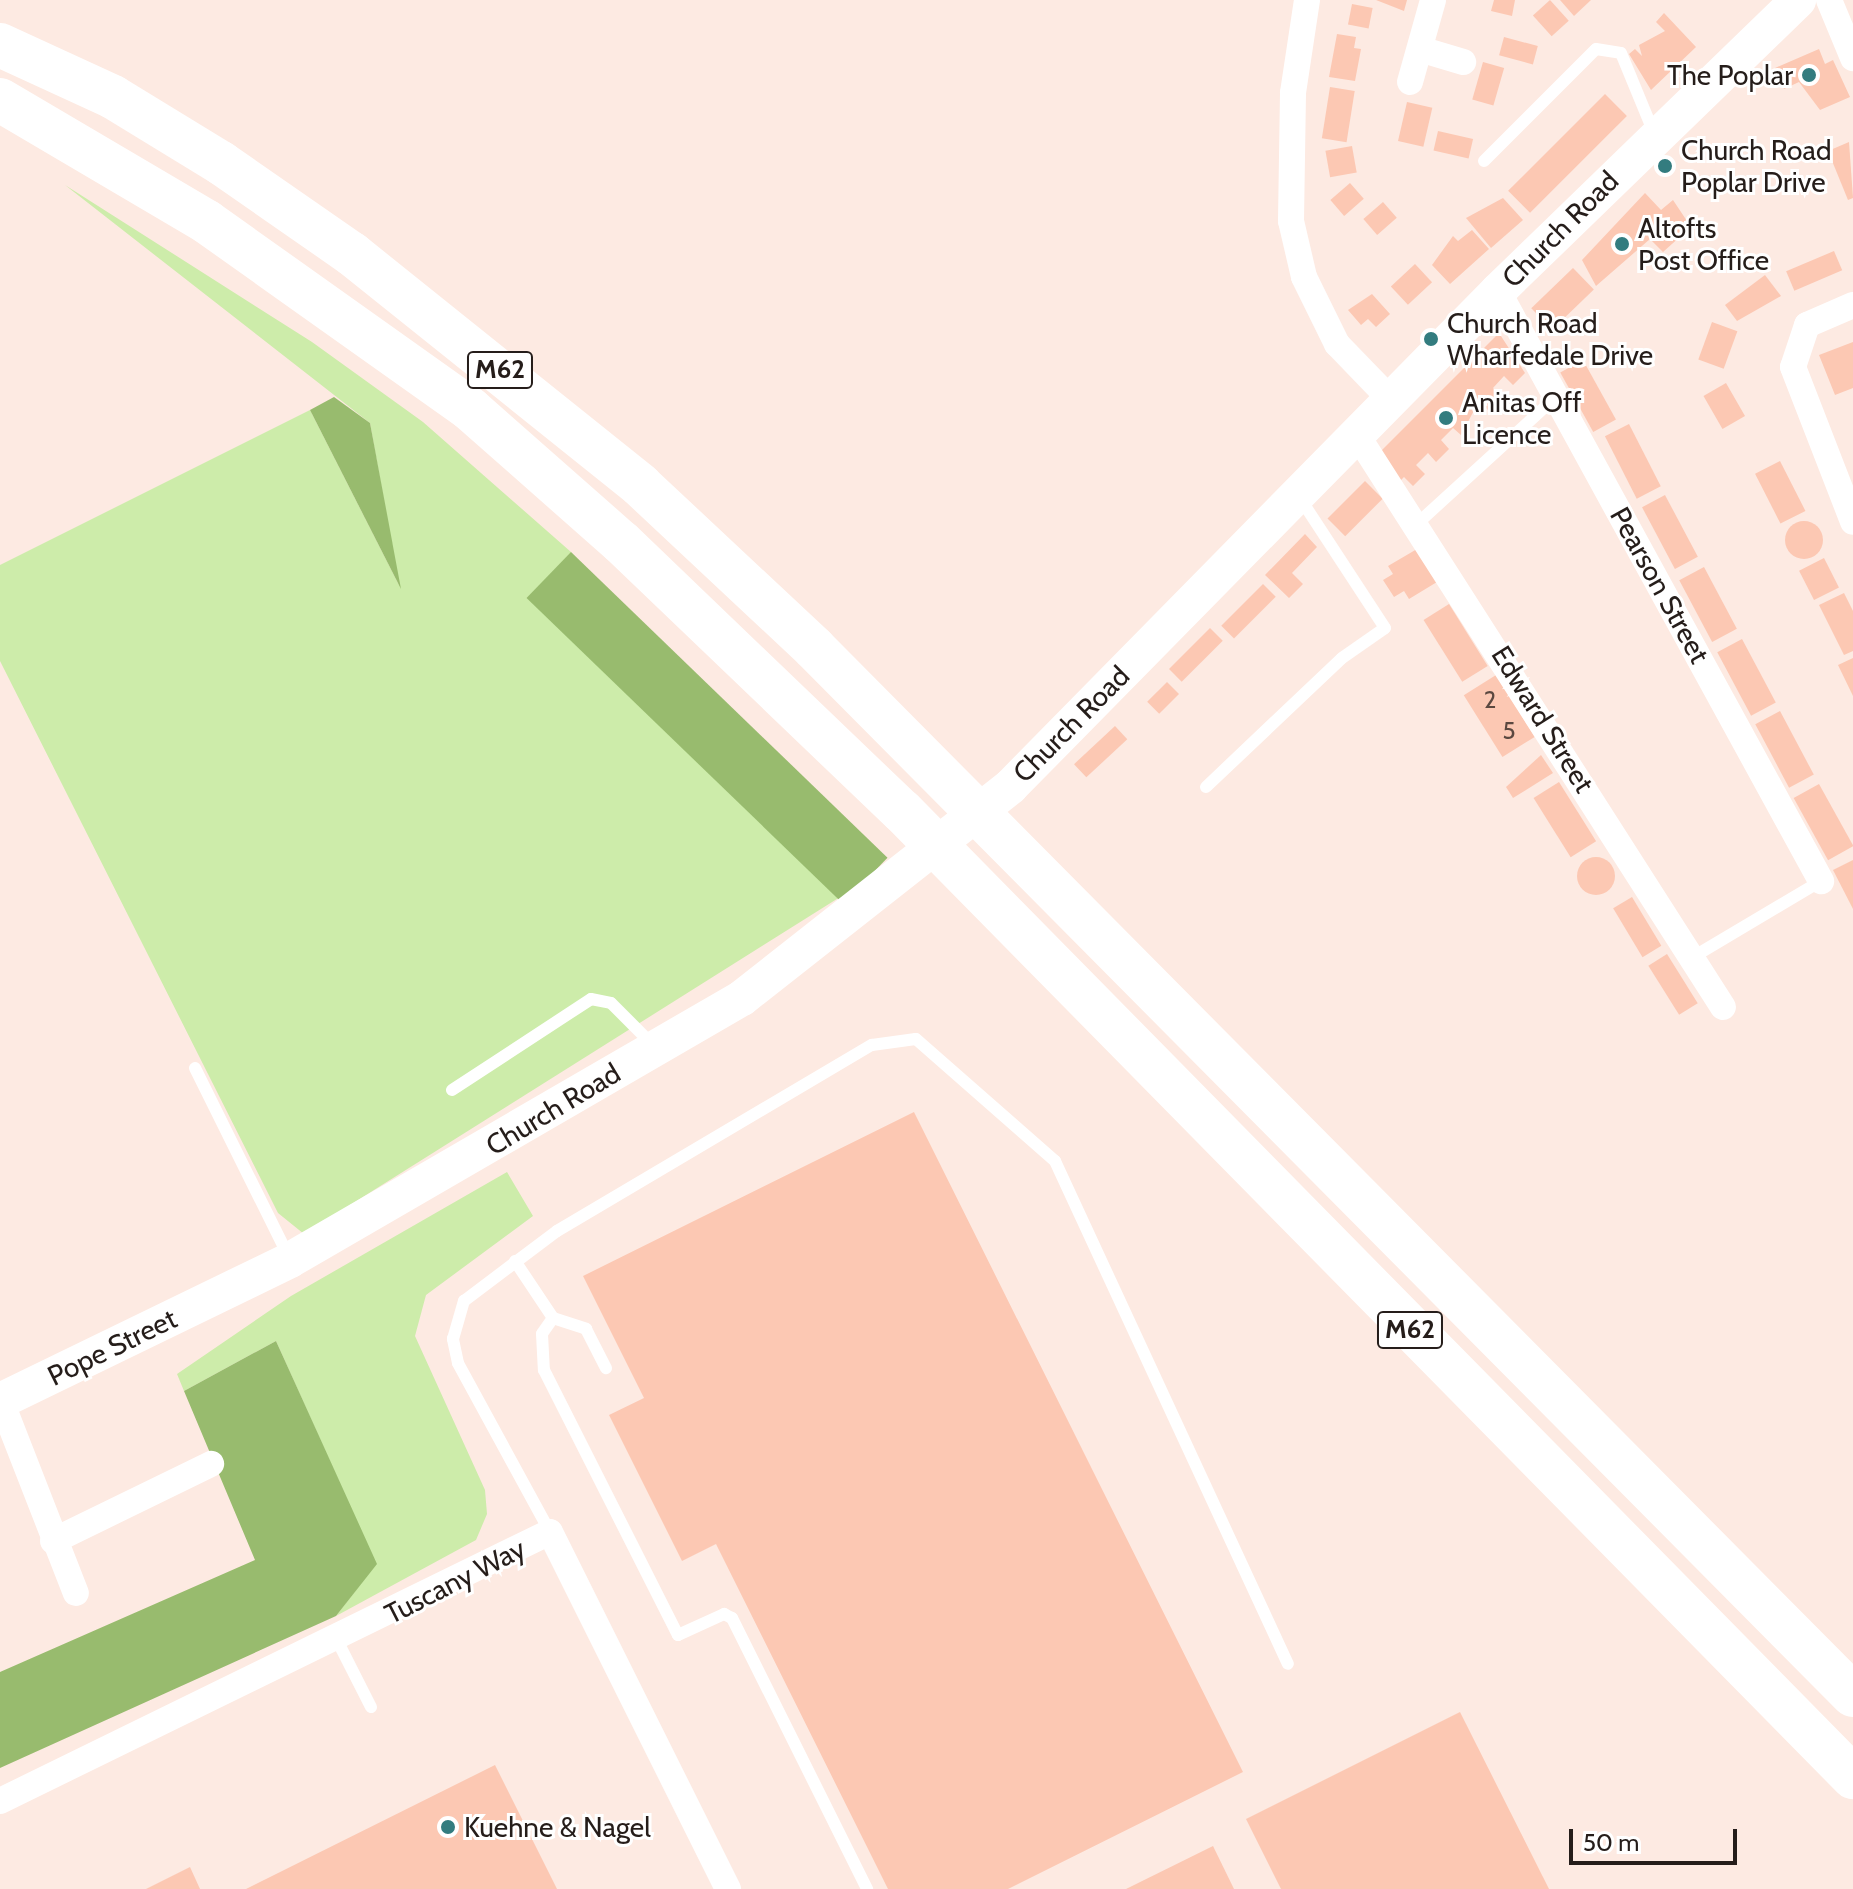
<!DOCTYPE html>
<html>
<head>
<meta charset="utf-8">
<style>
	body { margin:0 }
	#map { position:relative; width:1853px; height:1889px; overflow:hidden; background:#fdeae2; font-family:Cabin,sans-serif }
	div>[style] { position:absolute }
	.green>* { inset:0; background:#cdecaa }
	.forest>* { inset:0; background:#98bb6e; transform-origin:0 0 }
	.building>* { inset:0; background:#fcc8b3; transform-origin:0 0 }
	.round { border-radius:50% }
	.lane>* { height:12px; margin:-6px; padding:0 6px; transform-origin:6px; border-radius:6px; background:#fff }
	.street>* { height:26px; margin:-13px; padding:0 13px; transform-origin:13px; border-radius:13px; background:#fff }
	.secondary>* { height:36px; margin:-18px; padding:0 18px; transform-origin:18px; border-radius:18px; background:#fff }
	.highway>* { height:44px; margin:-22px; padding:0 22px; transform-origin:22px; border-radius:22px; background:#fff }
	.dots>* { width:22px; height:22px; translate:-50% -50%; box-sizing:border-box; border:4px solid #fff; border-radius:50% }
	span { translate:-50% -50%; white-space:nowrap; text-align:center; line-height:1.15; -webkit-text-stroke:6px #fff; paint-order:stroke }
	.number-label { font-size:24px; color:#5b4840 }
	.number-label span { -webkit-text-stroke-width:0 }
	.shield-label span { padding:2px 6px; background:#fff; border:2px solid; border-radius:6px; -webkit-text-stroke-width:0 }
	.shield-label { font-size:26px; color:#251d1a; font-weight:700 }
	.poi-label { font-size:28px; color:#251d1a }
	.right { translate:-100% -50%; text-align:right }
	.left { translate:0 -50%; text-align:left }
	.street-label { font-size:28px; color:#251d1a }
	.scale { position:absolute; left:1569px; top:1829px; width:168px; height:36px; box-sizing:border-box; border:4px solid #251d1a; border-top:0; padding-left:10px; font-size:24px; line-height:28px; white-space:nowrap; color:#251d1a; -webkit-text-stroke:6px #fff; paint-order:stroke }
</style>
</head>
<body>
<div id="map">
	<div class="green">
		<div style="clip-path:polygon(65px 185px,312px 342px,423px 422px,571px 552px,567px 616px,848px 892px,304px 1234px,278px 1213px,0 661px,0 565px,310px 410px,399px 585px,370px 423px)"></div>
		<div style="clip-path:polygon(507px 1172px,533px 1216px,426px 1295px,415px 1336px,485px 1490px,487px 1514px,476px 1540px,336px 1616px,376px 1564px,276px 1341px,184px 1391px,177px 1374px,291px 1296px)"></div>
	</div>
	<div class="forest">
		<div style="clip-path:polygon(334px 397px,370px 423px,401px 589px,310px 410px)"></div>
		<div style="left:571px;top:552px;width:440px;height:64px;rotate:44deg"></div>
		<div style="clip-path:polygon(276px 1341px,377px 1564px,336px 1616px,0 1768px,0 1672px,255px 1560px,184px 1391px)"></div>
	</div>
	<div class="building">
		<div style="clip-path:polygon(1376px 0,1407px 0,1404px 11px)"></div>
		<div style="clip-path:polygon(1494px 0,1515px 0,1512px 16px,1491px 11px)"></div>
		<div style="left:1550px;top:0;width:28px;height:23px;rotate:48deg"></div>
		<div style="clip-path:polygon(1560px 0,1591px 0,1574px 16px)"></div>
		<div style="left:1352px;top:4px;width:21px;height:21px;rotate:11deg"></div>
		<div style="clip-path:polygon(1664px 13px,1696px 47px,1651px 90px,1629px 54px,1635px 49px,1642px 56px,1639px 45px,1665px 31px,1656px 22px)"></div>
		<div style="clip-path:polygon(1337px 34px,1356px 37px,1354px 48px,1361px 49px,1355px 81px,1329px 77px)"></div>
		<div style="left:1504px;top:37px;width:35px;height:19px;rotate:15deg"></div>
		<div style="clip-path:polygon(1819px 49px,1825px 64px,1833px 60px,1850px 97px,1820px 110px,1799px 82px,1784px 89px,1775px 68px)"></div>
		<div style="left:1483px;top:62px;width:22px;height:39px;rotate:16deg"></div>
		<div style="left:1330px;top:87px;width:25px;height:52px;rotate:9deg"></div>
		<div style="left:1605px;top:94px;width:31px;height:137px;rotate:45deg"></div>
		<div style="left:1407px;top:102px;width:26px;height:40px;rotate:13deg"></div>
		<div style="left:1438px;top:131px;width:36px;height:20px;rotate:13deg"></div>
		<div style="clip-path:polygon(1849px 142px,1853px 198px,1848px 200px,1828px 151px)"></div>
		<div style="left:1352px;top:146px;width:27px;height:27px;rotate:80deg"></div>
		<div style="left:1350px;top:183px;width:21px;height:26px;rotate:49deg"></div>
		<div style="clip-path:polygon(1645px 193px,1661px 210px,1673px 200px,1691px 227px,1663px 252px,1650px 239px,1596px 286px,1582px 260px)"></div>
		<div style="clip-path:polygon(1503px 198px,1523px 220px,1491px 248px,1466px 218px)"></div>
		<div style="left:1383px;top:202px;width:21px;height:26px;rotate:49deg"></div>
		<div style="clip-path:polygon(1472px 230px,1489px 249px,1450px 284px,1432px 265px,1453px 236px,1458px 241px)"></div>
		<div style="left:1834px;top:251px;width:21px;height:52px;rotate:67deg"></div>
		<div style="left:1415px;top:264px;width:25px;height:33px;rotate:47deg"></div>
		<div style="left:1573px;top:268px;width:30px;height:58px;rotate:46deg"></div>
		<div style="clip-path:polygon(1765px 275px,1781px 296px,1737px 321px,1725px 305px)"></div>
		<div style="clip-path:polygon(1372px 294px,1390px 314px,1376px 327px,1368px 319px,1361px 325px,1348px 310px)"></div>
		<div style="left:1712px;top:322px;width:27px;height:40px;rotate:20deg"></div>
		<div style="clip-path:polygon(1499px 333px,1525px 373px,1513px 385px,1504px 376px,1493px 388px,1501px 397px,1488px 410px,1479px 401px,1461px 435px,1453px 428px,1441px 440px,1449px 449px,1436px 462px,1428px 453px,1416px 465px,1425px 474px,1413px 486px,1404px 477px,1398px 483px,1378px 454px)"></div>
		<div style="clip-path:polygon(1853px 342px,1853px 388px,1835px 395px,1819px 355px)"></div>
		<div style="left:1583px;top:360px;width:68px;height:26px;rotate:61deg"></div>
		<div style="left:1726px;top:383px;width:38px;height:26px;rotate:60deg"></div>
		<div style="left:1629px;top:424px;width:70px;height:27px;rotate:63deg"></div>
		<div style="left:1780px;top:461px;width:56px;height:28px;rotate:63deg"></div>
		<div style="left:1365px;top:481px;width:25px;height:53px;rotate:45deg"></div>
		<div style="left:1665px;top:495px;width:70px;height:26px;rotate:62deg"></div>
		<div class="round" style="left:1785px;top:521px;width:38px;height:38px"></div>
		<div style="clip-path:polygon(1305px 534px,1317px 547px,1292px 573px,1303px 584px,1289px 598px,1265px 575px)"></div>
		<div style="clip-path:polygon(1417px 549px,1437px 582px,1409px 599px,1404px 591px,1394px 597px,1383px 580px,1393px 574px,1388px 566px)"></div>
		<div style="left:1824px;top:558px;width:33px;height:28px;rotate:63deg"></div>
		<div style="left:1704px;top:567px;width:70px;height:28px;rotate:62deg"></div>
		<div style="left:1263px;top:584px;width:18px;height:59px;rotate:45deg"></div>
		<div style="clip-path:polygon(1844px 593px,1853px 611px,1853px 651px,1844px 655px,1819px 605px)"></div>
		<div style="left:1449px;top:604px;width:73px;height:30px;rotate:58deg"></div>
		<div style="left:1210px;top:628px;width:18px;height:58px;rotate:45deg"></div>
		<div style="left:1742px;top:639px;width:72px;height:28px;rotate:62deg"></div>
		<div style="clip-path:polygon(1853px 658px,1853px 696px,1838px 665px)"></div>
		<div style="left:1496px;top:675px;width:73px;height:38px;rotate:58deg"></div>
		<div style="left:1167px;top:682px;width:17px;height:28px;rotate:45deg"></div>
		<div style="left:1780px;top:711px;width:72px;height:28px;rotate:62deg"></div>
		<div style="left:1115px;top:726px;width:18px;height:56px;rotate:47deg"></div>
		<div style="clip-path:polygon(1541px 755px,1553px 773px,1513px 798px,1506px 787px)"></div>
		<div style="left:1559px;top:782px;width:70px;height:30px;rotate:58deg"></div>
		<div style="left:1819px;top:784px;width:71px;height:29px;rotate:61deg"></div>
		<div class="round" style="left:1577px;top:857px;width:38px;height:38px"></div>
		<div style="clip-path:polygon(1853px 860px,1853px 909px,1833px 870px)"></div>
		<div style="left:1632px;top:897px;width:57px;height:22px;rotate:59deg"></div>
		<div style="left:1667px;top:954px;width:58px;height:22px;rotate:58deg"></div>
		<div style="clip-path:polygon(914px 1112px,1243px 1772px,1008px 1889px,888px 1889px,716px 1544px,682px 1561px,609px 1415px,644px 1398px,583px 1276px)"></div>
		<div style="clip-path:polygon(1460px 1712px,1549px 1889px,1281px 1889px,1246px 1819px)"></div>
		<div style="clip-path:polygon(495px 1765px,557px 1889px,246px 1889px)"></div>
		<div style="clip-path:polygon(1213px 1846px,1234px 1889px,1126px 1889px)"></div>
		<div style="clip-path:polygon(190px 1867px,200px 1889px,146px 1889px)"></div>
	</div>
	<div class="lane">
		<div style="left:1484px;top:161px;width:158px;rotate:-45deg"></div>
		<div style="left:1596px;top:49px;width:25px;rotate:9deg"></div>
		<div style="left:1621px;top:53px;width:87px;rotate:67.6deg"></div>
		<div style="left:1419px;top:522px;width:187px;rotate:-42.4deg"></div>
		<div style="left:1206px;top:787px;width:187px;rotate:-43.5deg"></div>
		<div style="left:1342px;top:658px;width:52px;rotate:-34.9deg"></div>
		<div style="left:1385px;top:628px;width:155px;rotate:-123.2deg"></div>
		<div style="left:1693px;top:957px;width:149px;rotate:-30.7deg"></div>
		<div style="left:195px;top:1068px;width:211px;rotate:63.6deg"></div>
		<div style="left:452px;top:1090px;width:166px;rotate:-33.2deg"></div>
		<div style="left:591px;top:999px;width:20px;rotate:11deg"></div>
		<div style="left:611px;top:1003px;width:61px;rotate:45deg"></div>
		<div style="left:515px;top:1261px;width:69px;rotate:56.3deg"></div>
		<div style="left:553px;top:1318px;width:19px;rotate:125deg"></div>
		<div style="left:542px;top:1334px;width:36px;rotate:87deg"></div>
		<div style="left:544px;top:1370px;width:297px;rotate:63.2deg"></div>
		<div style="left:678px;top:1635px;width:51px;rotate:-24.5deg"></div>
		<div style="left:724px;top:1614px;width:9px;rotate:27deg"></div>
		<div style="left:732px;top:1618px;width:303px;rotate:63.5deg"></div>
		<div style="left:553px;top:1318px;width:35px;rotate:18deg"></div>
		<div style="left:586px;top:1329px;width:44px;rotate:62.9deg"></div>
		<div style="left:550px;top:1532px;width:192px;rotate:-118.6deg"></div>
		<div style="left:458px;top:1363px;width:25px;rotate:-102deg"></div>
		<div style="left:453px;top:1339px;width:40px;rotate:-74deg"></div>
		<div style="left:464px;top:1301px;width:116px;rotate:-37deg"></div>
		<div style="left:557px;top:1231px;width:366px;rotate:-30.6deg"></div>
		<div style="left:872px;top:1045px;width:44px;rotate:-7.8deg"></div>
		<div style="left:916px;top:1039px;width:185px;rotate:41.3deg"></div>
		<div style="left:1055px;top:1161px;width:554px;rotate:65.15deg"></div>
		<div style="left:338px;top:1642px;width:73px;rotate:63.1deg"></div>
	</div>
	<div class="street">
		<div style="left:1307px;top:0;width:94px;rotate:98.6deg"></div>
		<div style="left:1293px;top:93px;width:128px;rotate:90.9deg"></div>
		<div style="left:1291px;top:221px;width:57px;rotate:76.9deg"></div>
		<div style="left:1304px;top:277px;width:75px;rotate:63.8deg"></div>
		<div style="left:1337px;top:344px;width:78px;rotate:46deg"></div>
		<div style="left:1829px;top:0;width:63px;rotate:67.5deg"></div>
		<div style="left:1423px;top:50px;width:42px;rotate:16.7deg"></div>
		<div style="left:1410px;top:82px;width:85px;rotate:-74.3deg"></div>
		<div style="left:1498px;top:291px;width:673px;rotate:61.3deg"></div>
		<div style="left:1853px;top:305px;width:50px;rotate:156.5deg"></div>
		<div style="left:1807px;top:325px;width:44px;rotate:108.4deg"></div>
		<div style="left:1793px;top:367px;width:166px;rotate:68.8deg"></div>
		<div style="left:1357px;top:435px;width:679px;rotate:57.39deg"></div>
		<div style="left:1px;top:1401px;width:206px;rotate:68.7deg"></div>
		<div style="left:53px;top:1541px;width:176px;rotate:-26deg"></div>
		<div style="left:0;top:1801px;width:612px;rotate:-26.06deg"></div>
		<div style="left:550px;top:1532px;width:399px;rotate:63.5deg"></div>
	</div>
	<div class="secondary">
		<div style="left:0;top:1401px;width:322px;rotate:-25.9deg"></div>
		<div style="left:290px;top:1260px;width:522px;rotate:-30.1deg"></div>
		<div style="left:742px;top:998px;width:342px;rotate:-38.2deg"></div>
		<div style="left:1011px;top:786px;width:694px;rotate:-45.47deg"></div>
		<div style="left:1498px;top:291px;width:418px;rotate:-44.1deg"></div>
	</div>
	<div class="highway">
		<div style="left:0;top:45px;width:124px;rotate:24.7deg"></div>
		<div style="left:113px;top:97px;width:127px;rotate:31.4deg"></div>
		<div style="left:221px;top:163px;width:160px;rotate:34.8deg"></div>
		<div style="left:352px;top:254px;width:369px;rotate:38.7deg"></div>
		<div style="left:640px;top:485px;width:238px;rotate:43.1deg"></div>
		<div style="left:814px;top:648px;width:1475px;rotate:45.22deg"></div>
		<div style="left:0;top:100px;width:240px;rotate:30.5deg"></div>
		<div style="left:207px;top:222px;width:323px;rotate:35.4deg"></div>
		<div style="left:470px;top:409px;width:201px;rotate:41.4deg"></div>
		<div style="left:621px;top:542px;width:389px;rotate:43.8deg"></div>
		<div style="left:902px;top:811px;width:1356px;rotate:45.45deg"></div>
	</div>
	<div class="dots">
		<div style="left:1809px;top:75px;background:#337c7f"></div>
		<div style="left:1665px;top:166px;background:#337c7f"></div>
		<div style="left:1622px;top:244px;background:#337c7f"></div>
		<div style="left:1431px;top:339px;background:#337c7f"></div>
		<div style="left:1446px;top:418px;background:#337c7f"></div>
		<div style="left:448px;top:1827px;background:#337c7f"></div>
	</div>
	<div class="number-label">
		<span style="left:1490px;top:700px">2</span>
		<span style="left:1509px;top:731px">5</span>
	</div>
	<div class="shield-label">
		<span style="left:500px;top:370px">M62</span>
		<span style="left:1410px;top:1330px">M62</span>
	</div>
	<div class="poi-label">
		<span class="right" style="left:1793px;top:75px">The Poplar</span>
		<span class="left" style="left:1681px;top:166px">Church Road<br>Poplar Drive</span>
		<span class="left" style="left:1638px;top:244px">Altofts<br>Post Office</span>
		<span class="left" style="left:1447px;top:339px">Church Road<br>Wharfedale Drive</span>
		<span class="left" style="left:1462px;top:418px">Anitas Off<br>Licence</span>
		<span class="left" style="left:464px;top:1827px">Kuehne &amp; Nagel</span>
	</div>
	<div class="street-label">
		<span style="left:1560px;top:229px;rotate:-45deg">Church Road</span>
		<span style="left:1660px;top:585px;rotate:61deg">Pearson Street</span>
		<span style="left:1543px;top:719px;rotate:58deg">Edward Street</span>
		<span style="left:1071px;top:724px;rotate:-45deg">Church Road</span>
		<span style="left:553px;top:1109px;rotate:-31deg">Church Road</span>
		<span style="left:112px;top:1347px;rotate:-26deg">Pope Street</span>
		<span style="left:455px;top:1581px;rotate:-27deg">Tuscany Way</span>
	</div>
	<div class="scale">50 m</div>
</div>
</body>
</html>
